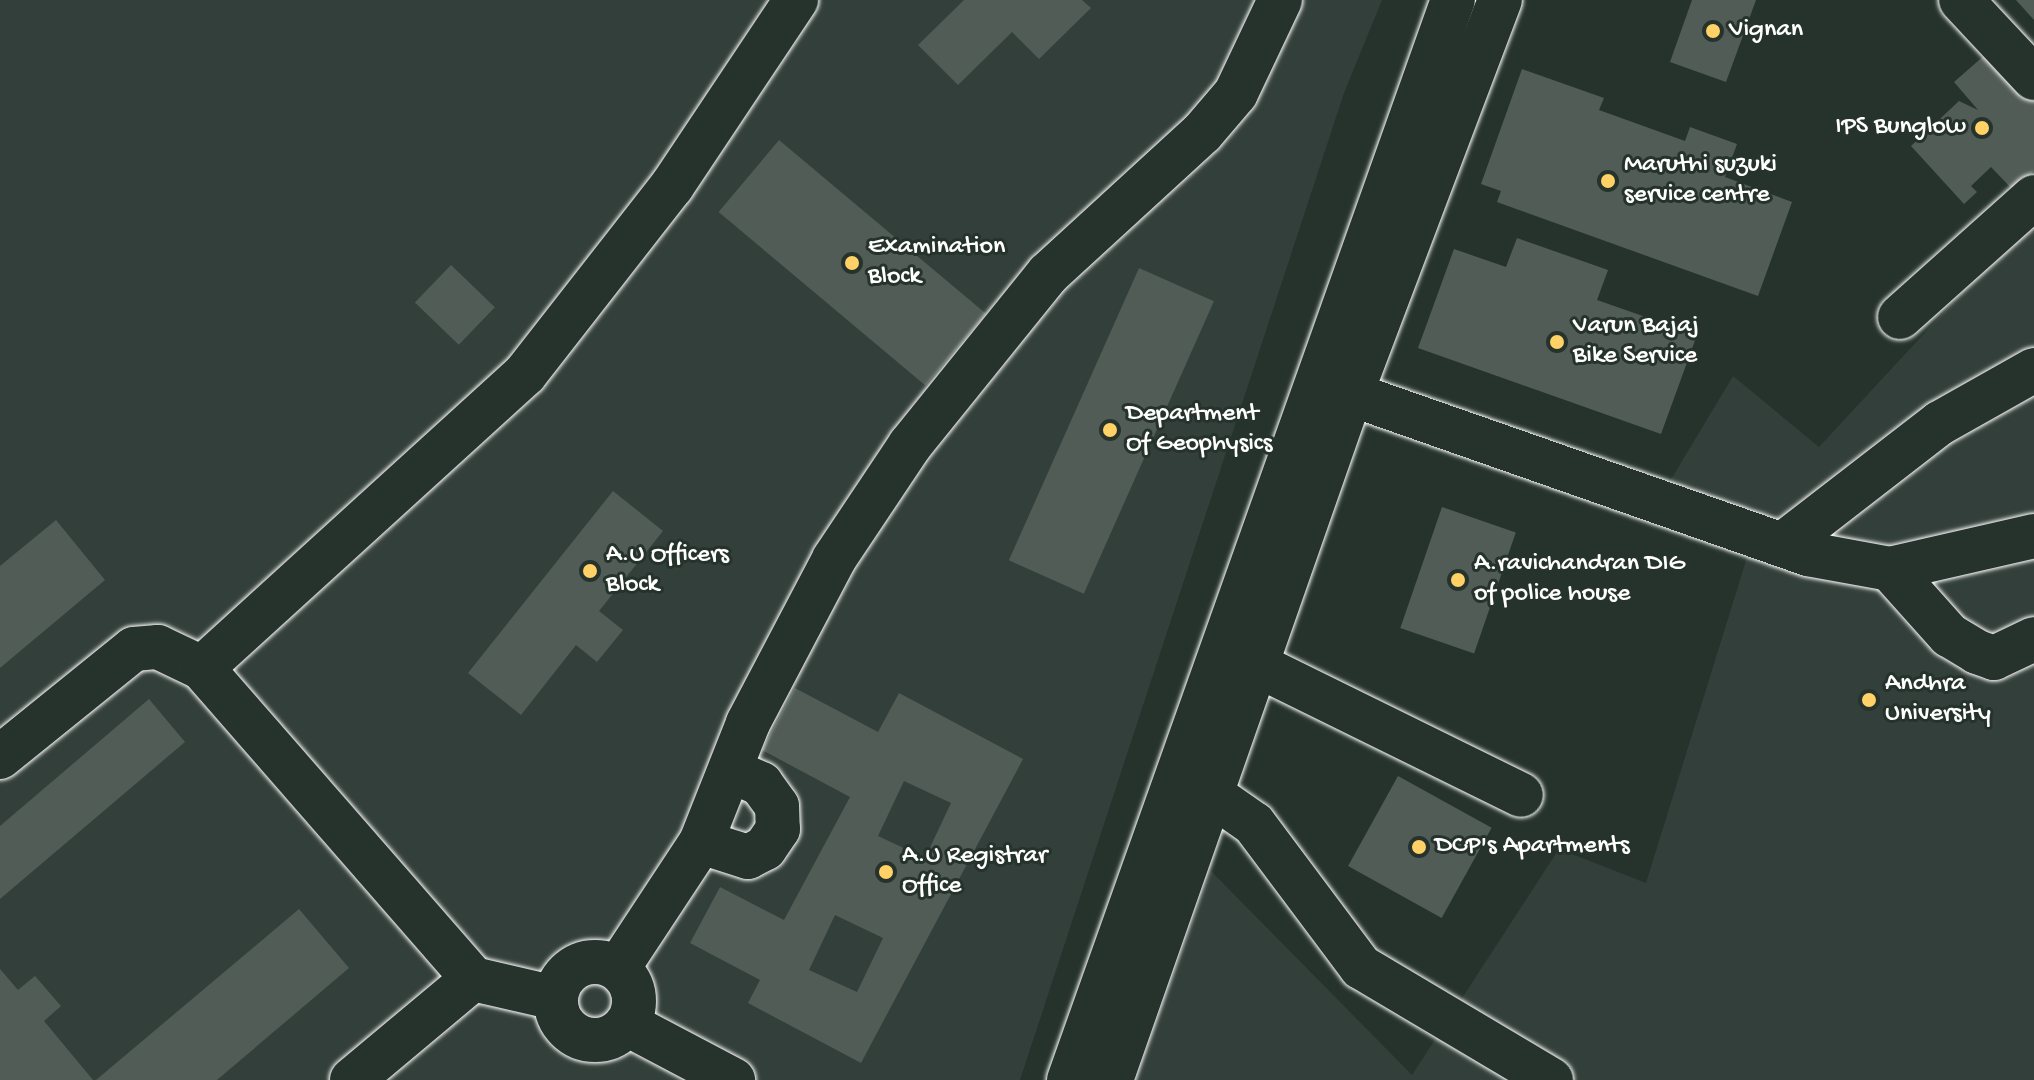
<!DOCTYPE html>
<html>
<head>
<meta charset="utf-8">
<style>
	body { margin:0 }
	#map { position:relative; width:2034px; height:1080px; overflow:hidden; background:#26332d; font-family:"Gochi Hand",sans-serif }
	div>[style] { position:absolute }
	.built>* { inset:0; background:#333f3a }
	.building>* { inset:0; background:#515c57; transform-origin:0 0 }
	.roads { filter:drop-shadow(0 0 2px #fff) drop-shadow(0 0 2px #fff) }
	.minor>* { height:44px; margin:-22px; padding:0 22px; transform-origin:22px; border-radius:22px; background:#26332d }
	.minor>.ring { margin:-22px; padding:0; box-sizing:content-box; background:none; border:44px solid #26332d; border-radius:50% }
	.major>* { height:44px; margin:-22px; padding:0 22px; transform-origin:22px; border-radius:22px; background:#26332d }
	.dots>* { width:22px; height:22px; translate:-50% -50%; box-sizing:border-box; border:4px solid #26332d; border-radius:50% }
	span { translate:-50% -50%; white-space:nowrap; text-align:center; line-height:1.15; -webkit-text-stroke:6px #26332d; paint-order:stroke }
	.poi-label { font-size:26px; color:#fff }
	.left { translate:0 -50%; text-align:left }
	.right { translate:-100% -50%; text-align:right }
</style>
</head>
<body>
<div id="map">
	<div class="built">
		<div style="clip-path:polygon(0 0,1382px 0,1344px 93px,1020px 1080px,0 1080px)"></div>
		<div style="clip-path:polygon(2034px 215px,2034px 1080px,1135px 1080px,1211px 871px,1412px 1075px,1559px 849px,1646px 883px,1749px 551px,1654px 517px,1670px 481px,1733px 376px,1819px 447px)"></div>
	</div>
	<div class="building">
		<div style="clip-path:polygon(964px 0,1082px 0,1091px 8px,1039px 59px,1012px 32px,958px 85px,918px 45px)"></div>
		<div style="clip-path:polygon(1692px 0,1756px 0,1726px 82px,1670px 62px)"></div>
		<div style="clip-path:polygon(2016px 0,2034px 0,2034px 20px)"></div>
		<div style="clip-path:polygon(1994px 47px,2034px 93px,2034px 171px,2013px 190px,1991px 167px,1971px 186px,1977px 192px,1964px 204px,1911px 146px,1959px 101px,1978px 110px,1954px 82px)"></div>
		<div style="clip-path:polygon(1522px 69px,1604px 98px,1599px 110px,1685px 141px,1690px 127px,1737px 144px,1725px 177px,1792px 202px,1758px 296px,1497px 202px,1501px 191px,1481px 184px)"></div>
		<div style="left:779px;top:140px;width:270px;height:94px;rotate:40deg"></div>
		<div style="clip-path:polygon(1517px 238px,1608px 270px,1597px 300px,1697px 335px,1661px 434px,1418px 348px,1454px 249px,1506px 267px)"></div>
		<div style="left:451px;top:265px;width:61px;height:52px;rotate:44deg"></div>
		<div style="left:1139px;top:268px;width:82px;height:320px;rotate:24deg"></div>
		<div style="clip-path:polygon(613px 491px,663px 531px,599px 611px,623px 630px,597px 662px,576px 645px,521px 715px,468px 673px)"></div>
		<div style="left:1442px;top:507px;width:78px;height:128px;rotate:19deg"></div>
		<div style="clip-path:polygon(56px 520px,105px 580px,0 668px,0 566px)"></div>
		<div style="clip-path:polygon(evenodd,795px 688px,878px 732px,899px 693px,1023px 759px,861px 1063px,748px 1003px,760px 980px,690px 943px,720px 887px,784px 920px,850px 797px,762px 750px,795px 688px,904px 781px,951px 803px,925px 858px,878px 836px,904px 781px,795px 688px,835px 915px,883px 938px,857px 992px,809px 970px,835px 915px)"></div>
		<div style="clip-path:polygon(149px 699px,185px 742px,0 899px,0 826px)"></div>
		<div style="left:1398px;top:776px;width:107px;height:103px;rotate:29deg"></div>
		<div style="clip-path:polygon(299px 909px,349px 968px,217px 1080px,96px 1080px)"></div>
		<div style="clip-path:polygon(0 969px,18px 990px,35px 976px,61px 1006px,44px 1021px,93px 1080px,0 1080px)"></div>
	</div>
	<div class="roads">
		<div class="minor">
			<div style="left:1961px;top:0;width:107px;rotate:46.9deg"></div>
			<div style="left:1900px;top:317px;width:180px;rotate:-41.8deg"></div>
			<div style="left:1351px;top:394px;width:484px;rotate:19.3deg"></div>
			<div style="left:1808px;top:554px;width:83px;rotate:10.4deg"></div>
			<div style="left:1890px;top:569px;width:148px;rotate:-12.9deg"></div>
			<div style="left:1782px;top:545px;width:200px;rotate:-37.7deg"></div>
			<div style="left:1940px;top:423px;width:108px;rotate:-29.4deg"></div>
			<div style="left:1890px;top:569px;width:89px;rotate:48.2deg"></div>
			<div style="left:1949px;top:635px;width:33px;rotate:31deg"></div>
			<div style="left:1977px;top:652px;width:18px;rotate:19deg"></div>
			<div style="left:1994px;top:658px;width:44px;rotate:-25.4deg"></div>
			<div style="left:1257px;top:665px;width:294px;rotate:26.2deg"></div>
			<div style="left:202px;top:668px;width:413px;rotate:48.9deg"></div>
			<div style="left:473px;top:979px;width:84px;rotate:13deg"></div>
			<div style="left:0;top:757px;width:172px;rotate:-38.9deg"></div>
			<div style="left:134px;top:649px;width:24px;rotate:-5deg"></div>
			<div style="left:158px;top:647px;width:49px;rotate:25.5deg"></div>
			<div style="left:202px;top:668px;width:437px;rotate:-42.3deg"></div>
			<div style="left:525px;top:374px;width:239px;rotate:-52deg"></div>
			<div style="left:672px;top:186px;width:224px;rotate:-56.3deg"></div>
			<div style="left:734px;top:772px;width:30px;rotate:24deg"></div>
			<div style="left:761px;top:784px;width:27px;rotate:54deg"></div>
			<div style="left:777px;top:806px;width:23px;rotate:88deg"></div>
			<div style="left:778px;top:829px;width:23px;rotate:124deg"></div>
			<div style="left:765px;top:848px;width:19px;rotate:152deg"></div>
			<div style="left:748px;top:857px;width:49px;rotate:-162.3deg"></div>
			<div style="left:701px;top:842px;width:128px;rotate:-68.4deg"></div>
			<div style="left:748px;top:723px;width:185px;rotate:-62.3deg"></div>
			<div style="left:834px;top:559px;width:137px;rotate:-56.3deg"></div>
			<div style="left:910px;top:445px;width:220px;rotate:-51.1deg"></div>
			<div style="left:1048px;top:274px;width:209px;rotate:-42.5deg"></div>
			<div style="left:1202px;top:133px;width:52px;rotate:-49.6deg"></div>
			<div style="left:1236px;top:93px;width:103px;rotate:-64.7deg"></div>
			<div style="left:1211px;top:794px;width:52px;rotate:34.9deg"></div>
			<div style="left:1254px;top:824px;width:179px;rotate:53.2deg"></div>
			<div style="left:1361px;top:967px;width:221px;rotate:30.7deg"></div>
			<div class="ring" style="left:556px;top:962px;width:34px;height:34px"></div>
			<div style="left:618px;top:968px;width:151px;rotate:-56.6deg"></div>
			<div style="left:627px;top:1024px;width:120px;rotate:27.8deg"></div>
			<div style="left:352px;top:1080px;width:158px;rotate:-39.9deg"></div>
		</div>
		<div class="major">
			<div style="left:1069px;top:1080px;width:1146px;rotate:-70.43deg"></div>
			<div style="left:1111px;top:1080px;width:727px;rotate:-70.72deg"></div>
			<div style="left:1351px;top:394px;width:421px;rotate:-69.3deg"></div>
		</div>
	</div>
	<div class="dots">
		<div style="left:1713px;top:31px;background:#ffd166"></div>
		<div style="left:1982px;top:128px;background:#ffd166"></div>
		<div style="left:1608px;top:181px;background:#ffd166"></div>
		<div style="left:852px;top:263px;background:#ffd166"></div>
		<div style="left:1557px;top:342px;background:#ffd166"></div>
		<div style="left:1110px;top:430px;background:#ffd166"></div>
		<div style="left:590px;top:571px;background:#ffd166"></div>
		<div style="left:1458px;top:580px;background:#ffd166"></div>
		<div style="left:1869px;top:700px;background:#ffd166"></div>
		<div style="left:1419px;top:847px;background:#ffd166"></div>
		<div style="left:886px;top:872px;background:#ffd166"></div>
	</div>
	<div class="poi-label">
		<span class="left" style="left:1729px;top:31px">Vignan</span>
		<span class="right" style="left:1966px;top:128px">IPS Bunglow</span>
		<span class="left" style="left:1624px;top:181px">Maruthi suzuki<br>service centre</span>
		<span class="left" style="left:868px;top:263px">Examination<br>Block</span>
		<span class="left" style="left:1573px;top:342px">Varun Bajaj<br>Bike Service</span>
		<span class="left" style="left:1126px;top:430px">Department<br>Of Geophysics</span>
		<span class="left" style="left:606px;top:571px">A.U Officers<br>Block</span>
		<span class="left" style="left:1474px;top:580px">A.ravichandran DIG<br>of police house</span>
		<span class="left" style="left:1885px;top:700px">Andhra<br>University</span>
		<span class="left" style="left:1435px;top:847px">DCP's Apartments</span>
		<span class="left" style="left:902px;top:872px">A.U Registrar<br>Office</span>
	</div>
</div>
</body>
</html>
